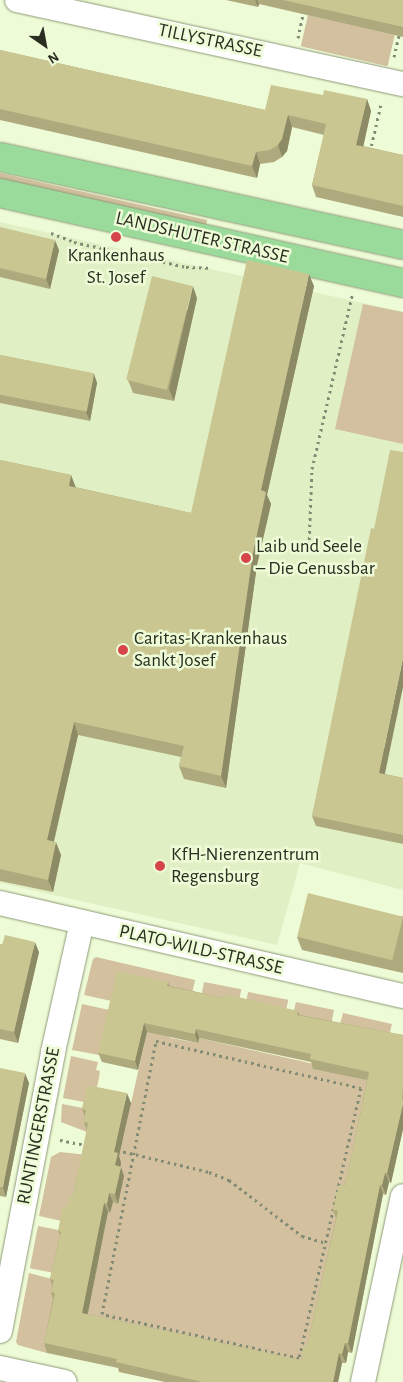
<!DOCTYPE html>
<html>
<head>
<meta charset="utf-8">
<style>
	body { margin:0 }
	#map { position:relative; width:403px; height:1382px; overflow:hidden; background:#eefbd7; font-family:"Alegreya Sans",sans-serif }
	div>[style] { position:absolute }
	.built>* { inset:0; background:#e0f0c4 }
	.green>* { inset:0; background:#d2c09e; transform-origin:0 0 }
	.path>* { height:3px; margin-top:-1.5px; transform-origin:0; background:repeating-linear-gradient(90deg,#828b73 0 2.5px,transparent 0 6.5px) }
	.roads { filter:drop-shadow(0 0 1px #8d9977) drop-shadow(0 0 1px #8d9977) }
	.minor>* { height:24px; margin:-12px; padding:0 12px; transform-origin:12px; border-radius:12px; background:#fff }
	.major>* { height:28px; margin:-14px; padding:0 14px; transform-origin:14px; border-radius:14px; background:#9adb9b }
	.wall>* { inset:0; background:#aeaa7e }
	.shaded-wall>* { inset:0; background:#8d8b66 }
	.building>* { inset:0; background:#cac692; transform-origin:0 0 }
	.dots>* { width:14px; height:14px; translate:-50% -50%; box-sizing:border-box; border:2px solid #eefbd7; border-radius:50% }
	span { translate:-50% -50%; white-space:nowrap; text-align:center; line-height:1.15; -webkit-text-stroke:5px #eefbd7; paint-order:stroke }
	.street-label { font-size:19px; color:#292e20 }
	.poi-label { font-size:19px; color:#292e20 }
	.left { translate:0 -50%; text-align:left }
	.north { position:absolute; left:20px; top:20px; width:50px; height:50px; -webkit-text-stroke:4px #eefbd7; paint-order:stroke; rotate:147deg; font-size:14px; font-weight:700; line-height:20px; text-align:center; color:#292e20 }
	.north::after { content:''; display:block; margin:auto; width:18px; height:22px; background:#292e20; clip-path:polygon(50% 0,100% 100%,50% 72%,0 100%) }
</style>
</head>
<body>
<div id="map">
	<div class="built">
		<div style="clip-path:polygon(0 222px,403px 312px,403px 890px,300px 863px,277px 945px,0 883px)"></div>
	</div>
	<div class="green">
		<div style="left:308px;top:15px;width:89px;height:32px;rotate:13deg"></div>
		<div style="clip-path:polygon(0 173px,207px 220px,206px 226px,0 181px)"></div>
		<div style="clip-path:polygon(363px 304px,403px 312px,403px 444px,335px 429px)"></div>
		<div style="clip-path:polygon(96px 957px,195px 980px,191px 999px,116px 1002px,84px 995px,93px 959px)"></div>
		<div style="left:204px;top:982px;width:38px;height:19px;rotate:11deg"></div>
		<div style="left:248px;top:992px;width:41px;height:15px;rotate:11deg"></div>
		<div style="clip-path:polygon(296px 1002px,334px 1010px,330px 1030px,292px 1018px)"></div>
		<div style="clip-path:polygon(82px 1004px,114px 1011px,99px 1055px,72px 1050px)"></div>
		<div style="clip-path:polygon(343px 1013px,392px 1024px,388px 1040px,338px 1032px)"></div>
		<div style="clip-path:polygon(149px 1023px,171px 1038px,198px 1043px,199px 1038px,314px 1064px,372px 1073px,304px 1374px,85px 1326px,108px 1212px,110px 1213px,113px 1202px,118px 1204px,89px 1156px,123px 1139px)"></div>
		<div style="clip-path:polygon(71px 1056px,98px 1062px,96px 1070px,100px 1071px,98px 1083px,95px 1094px,89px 1103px,63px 1098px)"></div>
		<div style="clip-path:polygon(62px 1104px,88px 1109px,87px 1132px,61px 1122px)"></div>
		<div style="clip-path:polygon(60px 1152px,87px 1155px,66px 1222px,39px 1216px,51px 1157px)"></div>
		<div style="left:38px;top:1226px;width:26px;height:43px;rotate:11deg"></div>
		<div style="clip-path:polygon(29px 1273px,56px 1280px,58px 1302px,47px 1353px,18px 1345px,16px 1342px)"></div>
	</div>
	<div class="path">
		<div style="left:298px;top:38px;width:25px;rotate:-78deg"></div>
		<div style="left:394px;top:57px;width:22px;rotate:-77deg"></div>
		<div style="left:370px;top:152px;width:49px;rotate:-77.1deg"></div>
		<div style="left:51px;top:233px;width:25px;rotate:21deg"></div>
		<div style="left:74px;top:242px;width:115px;rotate:12.6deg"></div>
		<div style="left:186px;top:267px;width:24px;rotate:2deg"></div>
		<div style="left:309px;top:546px;width:77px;rotate:-87.8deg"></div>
		<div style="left:312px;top:469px;width:178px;rotate:-77deg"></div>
		<div style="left:156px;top:1041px;width:210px;rotate:12.9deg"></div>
		<div style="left:361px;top:1088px;width:277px;rotate:102.9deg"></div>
		<div style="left:299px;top:1358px;width:202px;rotate:-167.4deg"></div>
		<div style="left:102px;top:1314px;width:278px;rotate:-78.8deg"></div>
		<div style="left:60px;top:1140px;width:26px;rotate:11deg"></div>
		<div style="left:117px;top:1150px;width:95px;rotate:13.4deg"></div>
		<div style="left:209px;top:1172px;width:22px;rotate:22deg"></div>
		<div style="left:229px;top:1180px;width:92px;rotate:37.5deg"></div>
		<div style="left:302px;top:1236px;width:25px;rotate:16deg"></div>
	</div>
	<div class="roads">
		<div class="minor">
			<div style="left:17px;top:0;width:395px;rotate:12.3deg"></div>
			<div style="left:0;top:903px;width:414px;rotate:13deg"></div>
			<div style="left:0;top:1331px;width:284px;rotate:-79.2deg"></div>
			<div style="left:53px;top:1052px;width:133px;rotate:-77.4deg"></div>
			<div style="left:0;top:1368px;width:66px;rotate:12.3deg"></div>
			<div style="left:363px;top:1382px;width:190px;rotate:-77.9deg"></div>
		</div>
		<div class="major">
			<div style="left:0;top:157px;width:412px;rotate:12.3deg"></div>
			<div style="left:0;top:193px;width:413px;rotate:12.6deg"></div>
		</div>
	</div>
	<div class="wall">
		<div style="clip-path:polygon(226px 0,403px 0,403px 37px,259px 4px,258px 7px)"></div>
		<div style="clip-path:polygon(0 50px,265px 110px,323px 95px,367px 99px,371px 111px,363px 146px,403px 155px,403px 217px,316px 197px,312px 185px,324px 135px,292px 127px,287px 151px,282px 157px,274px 162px,260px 164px,257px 178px,0 120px)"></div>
		<div style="clip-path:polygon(0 227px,59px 250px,50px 289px,0 277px)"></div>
		<div style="clip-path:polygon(314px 286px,267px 495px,271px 504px,257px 565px,226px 788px,184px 779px,179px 766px,181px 757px,78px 735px,54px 842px,61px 855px,53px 892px,0 881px,0 460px,71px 475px,75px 487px,191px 513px)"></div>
		<div style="clip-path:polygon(197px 298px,174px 401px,133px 393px,128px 380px)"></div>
		<div style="clip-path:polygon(0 355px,94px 374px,97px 383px,90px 421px,0 403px)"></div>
		<div style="clip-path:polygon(374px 529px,385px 774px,403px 778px,403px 844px,316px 826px,312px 816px)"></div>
		<div style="clip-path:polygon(403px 916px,403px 973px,302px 950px,297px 937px)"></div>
		<div style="clip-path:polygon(0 944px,39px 952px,18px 1043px,0 1039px)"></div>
		<div style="clip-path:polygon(168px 982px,170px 986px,224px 998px,298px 1011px,300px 1015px,403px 1035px,403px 1129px,391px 1183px,389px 1182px,386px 1195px,383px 1194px,352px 1353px,348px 1352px,346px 1363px,342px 1363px,338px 1382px,165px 1382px,119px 1372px,118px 1368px,47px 1353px,44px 1343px,53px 1299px,51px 1292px,52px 1285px,50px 1279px,60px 1235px,58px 1231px,73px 1196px,87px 1131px,84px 1122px,85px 1117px,82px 1109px,131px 1103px,119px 1156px,121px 1163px,120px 1167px,124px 1176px,118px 1204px,113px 1202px,110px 1213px,108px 1212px,87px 1314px,301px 1360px,307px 1346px,336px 1218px,333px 1210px,347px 1178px,367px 1080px,313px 1069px,311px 1062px,199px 1038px,198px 1043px,147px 1032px,138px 1070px,102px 1062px,98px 1053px)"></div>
		<div style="clip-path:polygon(0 1068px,29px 1083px,6px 1197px,0 1196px)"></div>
	</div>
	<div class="shaded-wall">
		<div style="clip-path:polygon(255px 0,257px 0,259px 4px,258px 7px)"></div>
		<div style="clip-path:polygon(367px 99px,371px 111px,361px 157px,356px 145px)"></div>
		<div style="clip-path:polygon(288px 115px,292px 127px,287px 151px,282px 157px,278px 145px)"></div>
		<div style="clip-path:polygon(256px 152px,260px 164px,257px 178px,252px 166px)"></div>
		<div style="clip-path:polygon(55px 240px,59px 250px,50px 289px,46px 279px)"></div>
		<div style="clip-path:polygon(309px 274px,314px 286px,267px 495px,271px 504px,257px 565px,226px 788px,221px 776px,261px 490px)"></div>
		<div style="clip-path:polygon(193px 286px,197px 298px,174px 401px,169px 389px)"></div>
		<div style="clip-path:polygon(94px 374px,97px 383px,90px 421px,86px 412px)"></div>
		<div style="clip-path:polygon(71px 475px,76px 488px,69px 486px)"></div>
		<div style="clip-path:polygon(403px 658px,403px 687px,383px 783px,379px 773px)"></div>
		<div style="clip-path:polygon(74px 722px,78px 735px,51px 853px,47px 840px)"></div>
		<div style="clip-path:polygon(56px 842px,61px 855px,53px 892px,48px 880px)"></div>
		<div style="clip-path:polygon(35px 942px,39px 952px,18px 1043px,14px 1032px)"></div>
		<div style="clip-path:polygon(144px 1023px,147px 1032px,138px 1070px,135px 1061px)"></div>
		<div style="clip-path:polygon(196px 1029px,199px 1038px,198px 1043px,195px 1034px)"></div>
		<div style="clip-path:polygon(25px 1073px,29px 1083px,6px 1197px,3px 1187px)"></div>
		<div style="clip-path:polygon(127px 1093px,131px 1103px,119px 1156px,121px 1163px,119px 1175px,115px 1165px,114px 1152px)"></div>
		<div style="clip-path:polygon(403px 1104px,403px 1129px,391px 1183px,387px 1173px)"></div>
		<div style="clip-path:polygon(121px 1167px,124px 1176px,118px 1204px,115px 1194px)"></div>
		<div style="clip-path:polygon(385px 1173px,389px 1182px,386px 1195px,382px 1185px)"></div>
		<div style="clip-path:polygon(380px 1185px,383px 1194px,352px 1353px,348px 1343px)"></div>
		<div style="clip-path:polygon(109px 1193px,113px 1202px,110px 1213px,107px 1204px)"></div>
		<div style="clip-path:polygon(104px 1203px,108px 1212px,86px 1323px,82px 1313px)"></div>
		<div style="clip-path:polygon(345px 1343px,348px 1352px,346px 1363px,342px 1354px)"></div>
		<div style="clip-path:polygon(339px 1353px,342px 1363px,338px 1382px,333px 1382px)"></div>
	</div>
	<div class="building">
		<div style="clip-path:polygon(283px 0,403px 0,403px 27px)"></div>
		<div style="clip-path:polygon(0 50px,265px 110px,271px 85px,323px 95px,324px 90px,367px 99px,356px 145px,403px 155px,403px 206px,312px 185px,326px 124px,288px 115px,282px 139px,278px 145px,270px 150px,256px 152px,252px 166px,0 109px)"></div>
		<div style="clip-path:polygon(0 227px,55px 240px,46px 279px,0 268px)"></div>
		<div style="clip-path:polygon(247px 260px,309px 274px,261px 490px,266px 492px,253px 553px,221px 776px,179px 766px,184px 746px,74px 722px,47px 840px,56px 842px,48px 880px,0 869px,0 460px,71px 475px,69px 486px,191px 513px)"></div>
		<div style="left:152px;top:276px;width:42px;height:107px;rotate:14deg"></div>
		<div style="left:0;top:355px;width:96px;height:39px;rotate:11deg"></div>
		<div style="clip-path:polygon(390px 450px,403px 452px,403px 658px,379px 773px,403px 778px,403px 835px,312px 816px,371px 528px,374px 529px)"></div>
		<div style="left:308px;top:893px;width:98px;height:45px;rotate:14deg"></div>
		<div style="clip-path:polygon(5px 935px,35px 942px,14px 1032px,0 1029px,0 944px,2px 945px)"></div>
		<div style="clip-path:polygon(117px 971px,168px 982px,167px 986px,224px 998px,225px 994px,298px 1011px,297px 1015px,403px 1035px,403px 1086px,402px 1099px,403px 1100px,403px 1104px,387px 1173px,385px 1173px,382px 1185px,380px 1185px,348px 1343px,345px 1343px,342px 1354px,339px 1353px,333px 1382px,202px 1382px,116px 1362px,117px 1359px,44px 1343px,55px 1293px,51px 1292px,54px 1280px,50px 1279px,61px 1232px,58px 1231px,63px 1206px,68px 1207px,70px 1196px,73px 1196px,88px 1123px,84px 1122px,86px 1110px,82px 1109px,87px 1085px,127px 1093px,114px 1152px,118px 1153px,115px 1165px,121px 1167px,115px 1194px,109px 1193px,107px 1204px,104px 1203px,82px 1313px,301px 1360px,304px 1346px,307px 1346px,338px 1211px,333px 1210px,339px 1185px,344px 1186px,347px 1178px,369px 1072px,310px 1059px,311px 1054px,196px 1029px,195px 1034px,144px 1023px,135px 1061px,98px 1053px)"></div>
		<div style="clip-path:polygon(0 1068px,25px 1073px,3px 1187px,0 1187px)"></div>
	</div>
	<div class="dots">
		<div style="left:116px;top:237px;background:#d5454a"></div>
		<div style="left:246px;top:558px;background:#d5454a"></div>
		<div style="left:123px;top:650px;background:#d5454a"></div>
		<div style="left:160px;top:866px;background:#d5454a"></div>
	</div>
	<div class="street-label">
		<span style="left:210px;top:41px;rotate:12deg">TILLYSTRASSE</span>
		<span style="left:202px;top:238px;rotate:13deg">LANDSHUTER STRASSE</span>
		<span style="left:201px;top:950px;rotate:13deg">PLATO-WILD-STRASSE</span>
		<span style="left:39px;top:1126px;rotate:-79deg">RUNTINGERSTRASSE</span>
	</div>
	<div class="poi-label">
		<span style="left:116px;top:267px">Krankenhaus<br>St. Josef</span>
		<span class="left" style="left:256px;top:558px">Laib und Seele<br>– Die Genussbar</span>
		<span class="left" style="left:134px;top:650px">Caritas-Krankenhaus<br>Sankt Josef</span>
		<span class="left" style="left:171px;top:866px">KfH-Nierenzentrum<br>Regensburg</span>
	</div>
	<div class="north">N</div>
</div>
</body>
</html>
